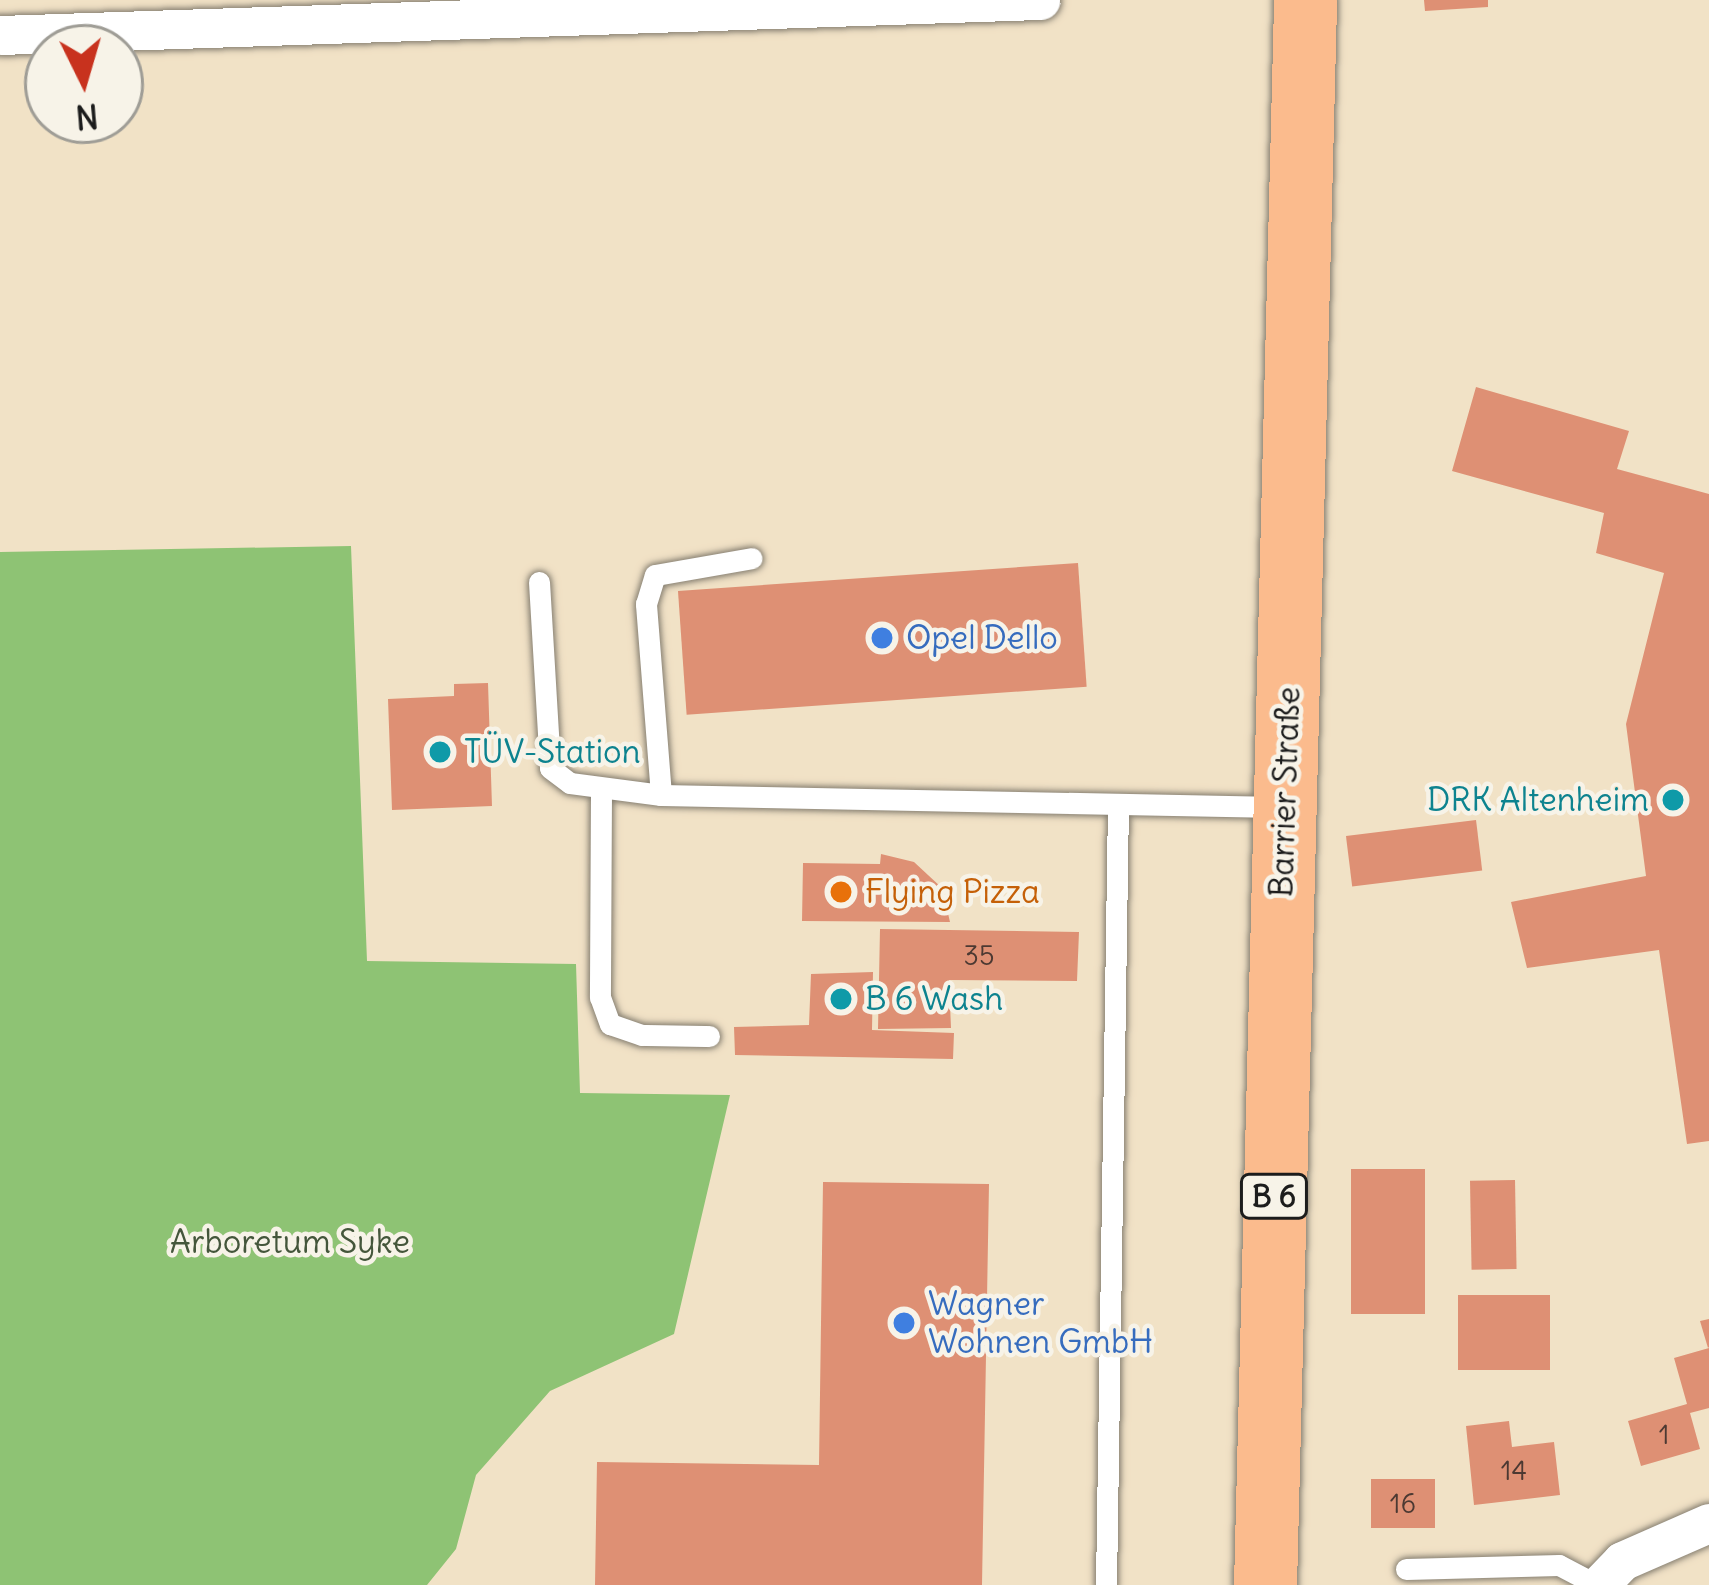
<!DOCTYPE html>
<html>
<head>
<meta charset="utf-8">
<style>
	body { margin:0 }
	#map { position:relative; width:1709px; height:1585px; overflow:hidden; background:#f1e2c6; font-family:Delius,sans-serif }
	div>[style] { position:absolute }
	.green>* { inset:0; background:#8ec374 }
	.building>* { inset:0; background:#de9074; transform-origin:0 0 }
	.roads { filter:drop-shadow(0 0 3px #867f71) drop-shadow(0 0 3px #867f71) }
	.lane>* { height:21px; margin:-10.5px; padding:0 10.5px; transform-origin:10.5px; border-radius:10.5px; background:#fff }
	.street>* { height:39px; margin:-19.5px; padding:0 19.5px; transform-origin:19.5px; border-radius:19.5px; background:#fff }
	.primary>* { height:63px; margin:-31.5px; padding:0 31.5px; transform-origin:31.5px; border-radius:31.5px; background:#fbbb8d }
	.dots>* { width:33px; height:33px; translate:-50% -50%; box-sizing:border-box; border:6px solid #f7f3e8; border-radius:50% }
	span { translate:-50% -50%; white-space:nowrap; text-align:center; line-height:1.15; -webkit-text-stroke:9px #f7f3e8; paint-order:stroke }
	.number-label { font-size:27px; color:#4c3932 }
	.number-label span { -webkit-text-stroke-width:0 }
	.shield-label span { padding:3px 9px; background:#f7f3e8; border:3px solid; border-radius:9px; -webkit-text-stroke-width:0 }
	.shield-label { font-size:30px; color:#1c1c1c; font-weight:700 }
	.shop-label { font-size:33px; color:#366cbe }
	.left { translate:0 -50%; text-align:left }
	.culture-label { font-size:33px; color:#0d838f }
	.right { translate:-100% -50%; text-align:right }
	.street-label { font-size:33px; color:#1c1c1c }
	.food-label { font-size:33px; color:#c56008 }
	.park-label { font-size:33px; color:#44563b }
	.north { position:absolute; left:24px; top:24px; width:120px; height:120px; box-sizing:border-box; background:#f7f3e8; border:3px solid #9f9d96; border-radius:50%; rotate:175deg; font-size:33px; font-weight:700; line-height:48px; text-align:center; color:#1c1c1c }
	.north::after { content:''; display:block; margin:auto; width:42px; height:54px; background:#c8321e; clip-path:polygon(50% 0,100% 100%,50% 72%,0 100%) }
</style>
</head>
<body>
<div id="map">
	<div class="green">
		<div style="clip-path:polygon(351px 546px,367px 961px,576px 964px,580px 1093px,730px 1095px,674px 1334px,550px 1391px,476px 1475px,456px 1549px,427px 1585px,0 1585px,0 552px)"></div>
	</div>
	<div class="building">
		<div style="clip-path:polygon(1424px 0,1488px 0,1488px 7px,1425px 11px)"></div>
		<div style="clip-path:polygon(1476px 387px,1629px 431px,1617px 469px,1709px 494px,1709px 1141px,1687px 1144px,1659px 950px,1527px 968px,1511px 902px,1646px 876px,1626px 724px,1664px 573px,1596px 553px,1604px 513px,1452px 471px)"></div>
		<div style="left:1078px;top:563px;width:124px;height:401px;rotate:86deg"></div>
		<div style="clip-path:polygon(488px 683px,492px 806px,392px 810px,388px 699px,454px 696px,454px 684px)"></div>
		<div style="left:1476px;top:820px;width:51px;height:131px;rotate:83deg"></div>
		<div style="clip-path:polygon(881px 854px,914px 862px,942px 888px,950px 922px,802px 921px,803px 863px,880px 864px)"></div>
		<div style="clip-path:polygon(880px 929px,1079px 932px,1077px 981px,949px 980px,951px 1028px,878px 1029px)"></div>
		<div style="clip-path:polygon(873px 972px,872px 1030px,954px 1033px,953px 1059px,735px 1055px,734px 1027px,809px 1025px,811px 974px)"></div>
		<div style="left:1351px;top:1169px;width:74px;height:145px"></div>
		<div style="left:1515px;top:1180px;width:89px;height:45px;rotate:89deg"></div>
		<div style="clip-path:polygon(823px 1182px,989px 1184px,982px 1585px,595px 1585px,597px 1462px,819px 1465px)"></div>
		<div style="left:1550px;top:1295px;width:75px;height:92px;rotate:90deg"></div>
		<div style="clip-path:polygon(1709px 1319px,1709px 1347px,1708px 1348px,1700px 1321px)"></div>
		<div style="clip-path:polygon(1709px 1348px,1709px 1408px,1690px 1413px,1700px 1449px,1641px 1466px,1628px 1421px,1687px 1404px,1674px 1358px)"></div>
		<div style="clip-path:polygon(1509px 1421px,1512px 1447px,1554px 1442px,1560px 1495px,1474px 1505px,1466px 1426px)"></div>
		<div style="left:1371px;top:1479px;width:64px;height:49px"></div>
	</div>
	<div class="roads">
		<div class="lane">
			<div style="left:539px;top:582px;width:186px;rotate:86.6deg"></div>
			<div style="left:550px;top:768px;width:25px;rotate:37deg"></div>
			<div style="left:570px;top:783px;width:92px;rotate:7.5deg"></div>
			<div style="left:661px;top:795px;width:617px;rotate:1.11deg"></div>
			<div style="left:601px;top:792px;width:205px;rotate:90.3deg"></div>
			<div style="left:600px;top:997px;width:29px;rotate:70deg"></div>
			<div style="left:610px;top:1024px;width:34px;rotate:19deg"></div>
			<div style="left:642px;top:1035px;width:67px;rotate:0.9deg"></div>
			<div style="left:661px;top:795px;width:192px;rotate:-94.5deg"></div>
			<div style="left:646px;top:604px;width:30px;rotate:-73deg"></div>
			<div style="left:655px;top:575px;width:98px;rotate:-9.9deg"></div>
			<div style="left:1406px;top:1569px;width:153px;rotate:-1.5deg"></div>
			<div style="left:1559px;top:1565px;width:43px;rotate:27.8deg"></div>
			<div style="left:1106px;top:1585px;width:781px;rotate:-89.12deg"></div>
		</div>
		<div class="street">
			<div style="left:0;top:35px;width:1041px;rotate:-1.93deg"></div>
			<div style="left:1599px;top:1585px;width:33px;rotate:-46deg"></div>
			<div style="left:1622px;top:1561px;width:95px;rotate:-23.6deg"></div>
		</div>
		<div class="primary">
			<div style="left:1265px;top:1585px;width:1586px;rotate:-88.55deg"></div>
		</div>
	</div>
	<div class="dots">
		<div style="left:882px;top:638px;background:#3f7fe0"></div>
		<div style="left:440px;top:752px;background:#0f9aa8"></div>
		<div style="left:1673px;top:800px;background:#0f9aa8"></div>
		<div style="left:841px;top:892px;background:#e8710a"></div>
		<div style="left:841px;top:999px;background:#0f9aa8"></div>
		<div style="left:904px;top:1323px;background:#3f7fe0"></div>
	</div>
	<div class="number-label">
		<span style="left:979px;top:956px">35</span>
		<span style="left:1664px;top:1435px">1</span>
		<span style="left:1514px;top:1471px">14</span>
		<span style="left:1403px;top:1504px">16</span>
	</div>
	<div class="shield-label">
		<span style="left:1274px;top:1196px">B 6</span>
	</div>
	<div class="shop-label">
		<span class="left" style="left:906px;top:638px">Opel Dello</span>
		<span class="left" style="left:928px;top:1323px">Wagner<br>Wohnen GmbH</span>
	</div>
	<div class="culture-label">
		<span class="left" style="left:464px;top:752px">TÜV-Station</span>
		<span class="right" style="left:1649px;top:800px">DRK Altenheim</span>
		<span class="left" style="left:865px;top:999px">B 6 Wash</span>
	</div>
	<div class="street-label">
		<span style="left:1285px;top:792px;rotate:-88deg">Barrier Straße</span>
	</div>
	<div class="food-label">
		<span class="left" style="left:865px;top:892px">Flying Pizza</span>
	</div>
	<div class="park-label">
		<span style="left:290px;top:1242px">Arboretum Syke</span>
	</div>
	<div class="north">N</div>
</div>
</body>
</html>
